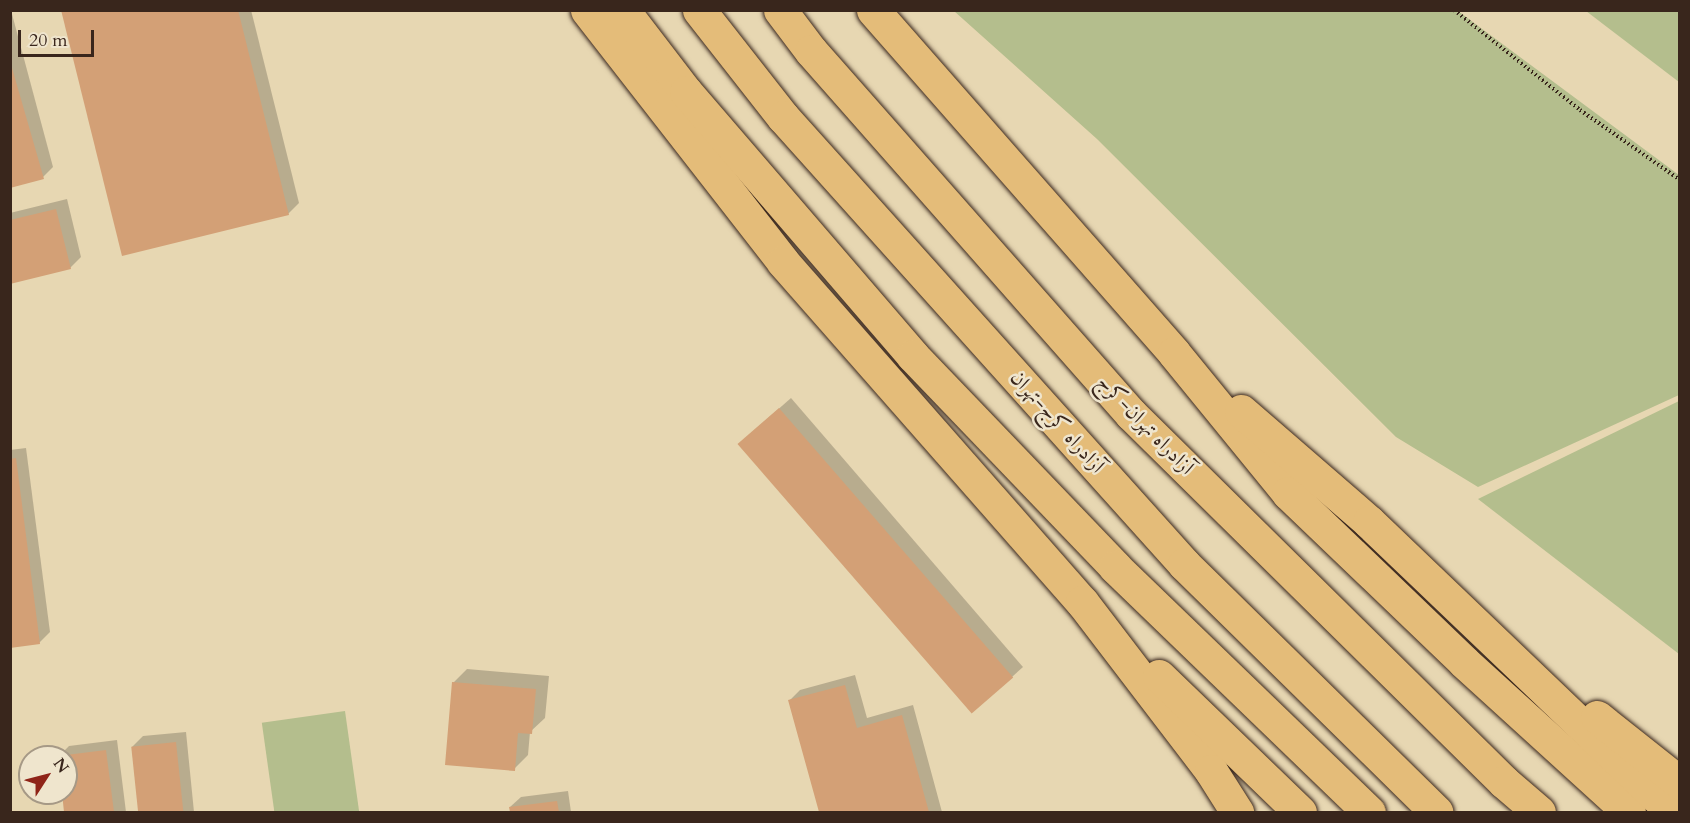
<!DOCTYPE html>
<html>
<head>
<meta charset="utf-8">
<style>
	body { margin:0 }
	#map { position:relative; width:1690px; height:823px; overflow:hidden; background:#e7d7b2; font-family:Cardo,Amiri,serif }
	div>[style] { position:absolute }
	.green>* { inset:0; background:#b4be8d; transform-origin:0 0 }
	.shadow>* { inset:0; background:#0003 }
	.building>* { inset:0; background:#d3a076; transform-origin:0 0 }
	.path>* { height:4px; margin-top:-2px; transform-origin:0; background:repeating-linear-gradient(90deg,#39261c 0 1.5px,transparent 0 4.5px) }
	.roads { filter:drop-shadow(0 0 2px #39261c) drop-shadow(0 0 2px #39261c) }
	.motorway>* { height:33px; margin:-16.5px; padding:0 16.5px; transform-origin:16.5px; border-radius:16.5px; background:#e4bc79 }
	span { translate:-50% -50%; white-space:nowrap; text-align:center; line-height:1.15; -webkit-text-stroke:5px #efe5cd; paint-order:stroke }
	.street-label { font-size:21px; color:#39261c }
	.frame { position:absolute; inset:0; border:12px solid #39261c; pointer-events:none }
	.north { position:absolute; left:18px; top:745px; width:60px; height:60px; box-sizing:border-box; background:#efe5cd; border:2px solid #a69986; border-radius:50%; rotate:54deg; font-size:16px; font-weight:700; line-height:24px; text-align:center; color:#39261c }
	.north::after { content:''; display:block; margin:auto; width:21px; height:27px; background:#8f2418; clip-path:polygon(50% 0,100% 100%,50% 72%,0 100%) }
	.scale { position:absolute; left:18px; top:30px; width:76px; height:27px; box-sizing:border-box; border:3px solid #39261c; border-top:0; padding-left:8px; font-size:18px; line-height:21px; white-space:nowrap; color:#39261c; -webkit-text-stroke:4px #efe5cd; paint-order:stroke }
</style>
</head>
<body>
<div id="map">
	<div class="green">
		<div style="clip-path:polygon(954px 11px,1458px 11px,1679px 175px,1679px 395px,1478px 487px,1396px 437px,1097px 139px)"></div>
		<div style="clip-path:polygon(1586px 11px,1679px 11px,1679px 82px)"></div>
		<div style="clip-path:polygon(1679px 401px,1679px 654px,1478px 499px)"></div>
		<div style="left:345px;top:711px;width:102px;height:84px;rotate:82deg"></div>
	</div>
	<div class="shadow">
		<div style="clip-path:polygon(63px 10px,251px 10px,299px 203px,288px 214px)"></div>
		<div style="clip-path:polygon(12px 14px,53px 167px,43px 177px,10px 186px)"></div>
		<div style="clip-path:polygon(67px 199px,81px 257px,70px 268px,10px 282px,10px 213px)"></div>
		<div style="clip-path:polygon(791px 398px,1023px 667px,1012px 677px,750px 434px)"></div>
		<div style="clip-path:polygon(26px 448px,50px 632px,39px 643px,10px 646px,10px 450px)"></div>
		<div style="clip-path:polygon(467px 669px,549px 676px,545px 718px,530px 732px,528px 755px,514px 769px,453px 683px)"></div>
		<div style="clip-path:polygon(855px 675px,867px 718px,913px 705px,942px 812px,820px 812px,789px 701px,800px 690px)"></div>
		<div style="clip-path:polygon(186px 732px,194px 812px,139px 812px,132px 747px,143px 736px)"></div>
		<div style="clip-path:polygon(117px 740px,126px 812px,66px 812px,66px 757px,59px 756px,69px 746px)"></div>
		<div style="clip-path:polygon(568px 791px,571px 812px,511px 812px,510px 807px,521px 797px)"></div>
	</div>
	<div class="building">
		<div style="clip-path:polygon(61px 10px,238px 10px,289px 215px,122px 256px)"></div>
		<div style="clip-path:polygon(10px 61px,44px 179px,10px 188px)"></div>
		<div style="clip-path:polygon(56px 209px,71px 269px,10px 284px,10px 220px)"></div>
		<div style="left:779px;top:408px;width:357px;height:55px;rotate:49deg"></div>
		<div style="clip-path:polygon(16px 458px,40px 644px,10px 648px,10px 459px)"></div>
		<div style="clip-path:polygon(452px 682px,536px 689px,532px 734px,518px 733px,515px 771px,445px 765px)"></div>
		<div style="clip-path:polygon(845px 685px,857px 728px,902px 715px,929px 812px,819px 812px,788px 700px)"></div>
		<div style="left:176px;top:742px;width:70px;height:45px;rotate:84deg"></div>
		<div style="clip-path:polygon(106px 750px,114px 812px,64px 812px,62px 793px,66px 793px,66px 757px,58px 756px)"></div>
		<div style="clip-path:polygon(557px 801px,559px 812px,510px 812px,509px 807px)"></div>
	</div>
	<div class="path">
		<div style="left:1454px;top:10px;width:161px;rotate:38.4deg"></div>
		<div style="left:1580px;top:110px;width:122px;rotate:35deg"></div>
	</div>
	<div class="roads">
		<div class="motorway">
			<div style="left:587px;top:10px;width:319px;rotate:52.1deg"></div>
			<div style="left:783px;top:262px;width:453px;rotate:48.7deg"></div>
			<div style="left:1082px;top:602px;width:213px;rotate:52.6deg"></div>
			<div style="left:1211px;top:771px;width:49px;rotate:57.6deg"></div>
			<div style="left:623px;top:10px;width:103px;rotate:52.5deg"></div>
			<div style="left:686px;top:92px;width:348px;rotate:49.3deg"></div>
			<div style="left:913px;top:356px;width:292px;rotate:46.2deg"></div>
			<div style="left:1115px;top:567px;width:353px;rotate:44deg"></div>
			<div style="left:699px;top:10px;width:136px;rotate:51.9deg"></div>
			<div style="left:783px;top:117px;width:601px;rotate:48.1deg"></div>
			<div style="left:1184px;top:564px;width:354px;rotate:44.5deg"></div>
			<div style="left:780px;top:10px;width:51px;rotate:52.9deg"></div>
			<div style="left:811px;top:51px;width:484px;rotate:48.6deg"></div>
			<div style="left:1131px;top:414px;width:524px;rotate:44.61deg"></div>
			<div style="left:1504px;top:782px;width:46px;rotate:40.6deg"></div>
			<div style="left:873px;top:10px;width:456px;rotate:48.7deg"></div>
			<div style="left:1174px;top:353px;width:181px;rotate:50.8deg"></div>
			<div style="left:1288px;top:493px;width:244px;rotate:43.8deg"></div>
			<div style="left:1464px;top:662px;width:223px;rotate:42.3deg"></div>
			<div style="left:1241px;top:411px;width:169px;rotate:40.9deg"></div>
			<div style="left:1369px;top:522px;width:419px;rotate:43.7deg"></div>
			<div style="left:1159px;top:676px;width:196px;rotate:44deg"></div>
			<div style="left:1597px;top:717px;width:106px;rotate:38.5deg"></div>
		</div>
	</div>
	<div class="street-label">
		<span style="left:1057px;top:422px;rotate:48deg">آزادراه کرج-تهران</span>
		<span style="left:1145px;top:425px;rotate:46deg">آزادراه تهران-کرج</span>
	</div>
	<div class="frame"></div>
	<div class="north">N</div>
	<div class="scale">20 m</div>
</div>
</body>
</html>
